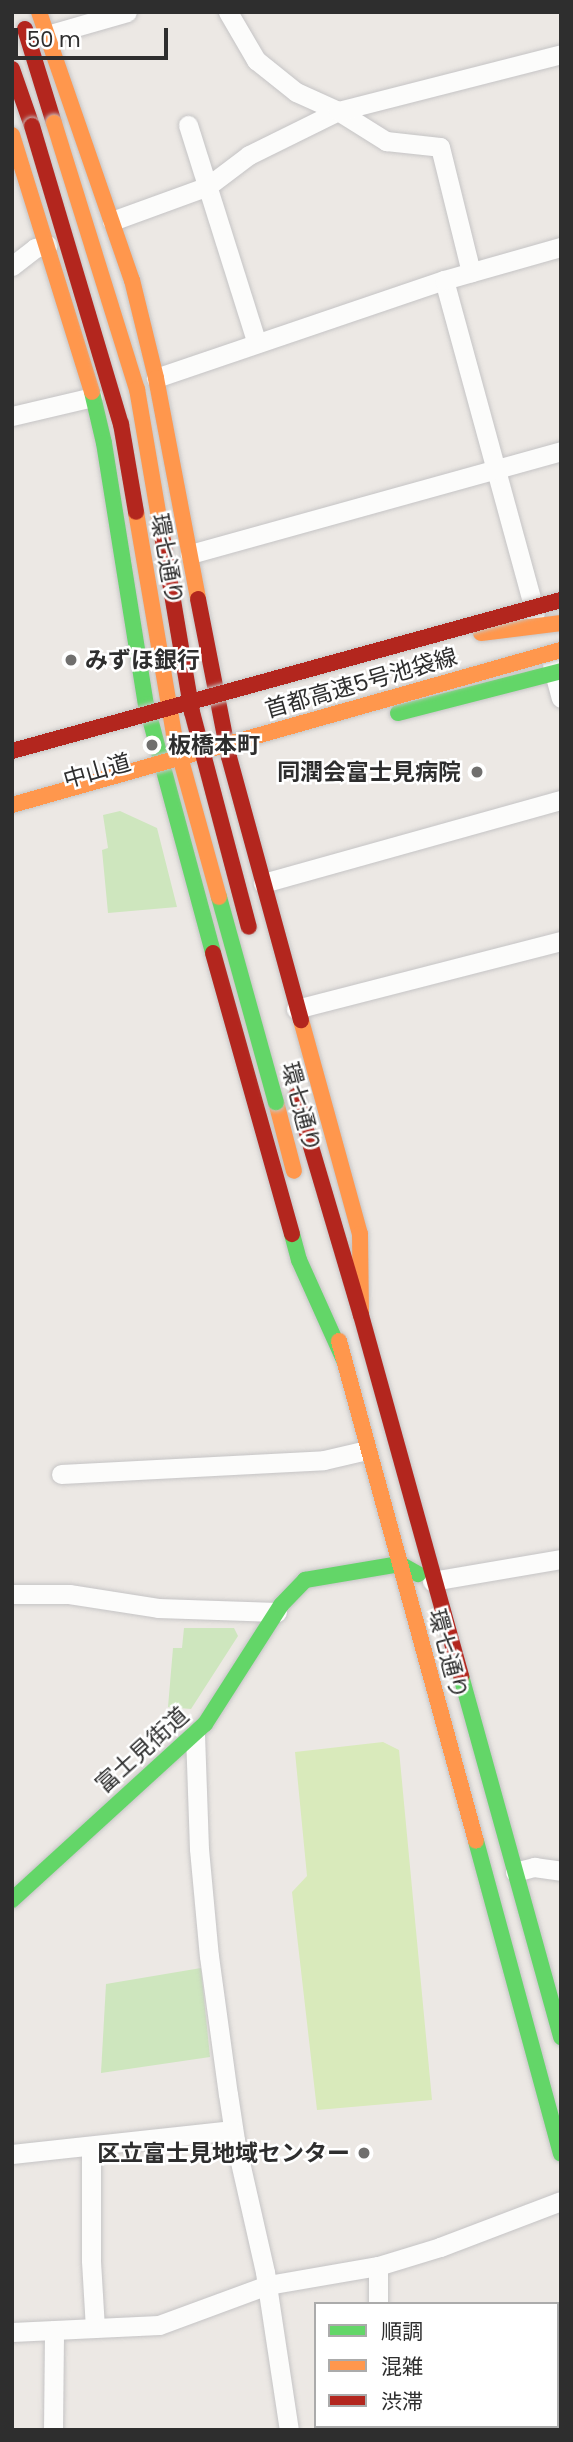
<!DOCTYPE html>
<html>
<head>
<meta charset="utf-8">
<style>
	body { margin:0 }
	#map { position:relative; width:573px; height:2442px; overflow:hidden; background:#ece8e4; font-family:Poppins,"Noto Sans JP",sans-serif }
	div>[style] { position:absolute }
	.green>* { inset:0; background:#cee6be }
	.pitch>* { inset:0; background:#d9eabb }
	.roads { filter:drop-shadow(0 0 2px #c5c4c5) drop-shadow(0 0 2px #c5c4c5) }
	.street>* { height:19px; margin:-9.5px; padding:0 9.5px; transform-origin:9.5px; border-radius:9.5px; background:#fcfcfb }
	.fast>* { height:16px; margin:-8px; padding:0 8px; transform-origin:8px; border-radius:8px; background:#63d668 }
	.slow>* { height:16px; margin:-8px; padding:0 8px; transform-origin:8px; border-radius:8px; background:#ff974d }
	.jam>* { height:16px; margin:-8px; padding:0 8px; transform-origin:8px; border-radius:8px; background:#b3261e }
	.bridges { filter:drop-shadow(0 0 2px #c6c5c4) drop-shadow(0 0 2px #c6c5c4) }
	.fast-bridge>* { height:16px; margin:-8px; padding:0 8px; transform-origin:8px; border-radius:8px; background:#63d668 }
	.slow-bridge>* { height:16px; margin:-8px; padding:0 8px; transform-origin:8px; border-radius:8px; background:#ff974d }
	.jam-bridge>* { height:16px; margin:-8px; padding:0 8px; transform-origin:8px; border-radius:8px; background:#b3261e }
	.dots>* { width:19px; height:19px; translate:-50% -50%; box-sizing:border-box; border:4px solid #fff; border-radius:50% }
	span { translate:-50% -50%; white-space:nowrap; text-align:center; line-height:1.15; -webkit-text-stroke:5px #fff; paint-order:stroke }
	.street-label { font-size:23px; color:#2e2e2e }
	.poi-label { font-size:23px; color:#2e2e2e; font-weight:700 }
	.left { translate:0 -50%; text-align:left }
	.right { translate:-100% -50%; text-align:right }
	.frame { position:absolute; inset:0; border:14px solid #2e2e2e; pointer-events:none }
	.legend { position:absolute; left:314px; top:2302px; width:245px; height:126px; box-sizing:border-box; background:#fff; border:2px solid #ababab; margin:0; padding:9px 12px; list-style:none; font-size:21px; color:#2e2e2e }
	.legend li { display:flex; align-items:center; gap:14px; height:35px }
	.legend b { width:35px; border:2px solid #ababab }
	.scale { position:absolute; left:14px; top:28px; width:154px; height:32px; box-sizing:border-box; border:4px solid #2e2e2e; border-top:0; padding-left:9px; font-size:21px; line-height:24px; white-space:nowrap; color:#2e2e2e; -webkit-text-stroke:5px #fff; paint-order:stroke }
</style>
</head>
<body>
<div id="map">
	<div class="green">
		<div style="clip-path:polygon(120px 811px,157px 828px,177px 907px,108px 913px,102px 850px,108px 848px,103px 815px)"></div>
		<div style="clip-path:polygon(184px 1628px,234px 1628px,238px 1636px,191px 1709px,168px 1707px,173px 1648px,182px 1648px)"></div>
		<div style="clip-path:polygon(201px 1968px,210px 2057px,101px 2073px,106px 1984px)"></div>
	</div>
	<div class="pitch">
		<div style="clip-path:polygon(383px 1742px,399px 1750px,432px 2100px,317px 2110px,292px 1892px,307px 1876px,295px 1752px)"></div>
	</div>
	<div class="roads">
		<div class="street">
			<div style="left:228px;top:12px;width:56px;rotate:59.7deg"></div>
			<div style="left:256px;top:60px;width:51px;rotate:38.7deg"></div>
			<div style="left:296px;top:92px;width:46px;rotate:24.3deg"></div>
			<div style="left:338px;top:111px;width:57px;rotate:32deg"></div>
			<div style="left:386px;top:141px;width:54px;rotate:6.3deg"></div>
			<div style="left:440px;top:147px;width:129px;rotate:76.1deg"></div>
			<div style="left:47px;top:35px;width:83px;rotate:-16deg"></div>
			<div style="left:188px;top:125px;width:226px;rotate:72.5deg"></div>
			<div style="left:112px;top:221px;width:102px;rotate:-20deg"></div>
			<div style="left:208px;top:186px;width:51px;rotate:-37.1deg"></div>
			<div style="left:249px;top:155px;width:99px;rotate:-26.3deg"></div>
			<div style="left:338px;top:111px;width:230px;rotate:-14.3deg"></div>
			<div style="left:12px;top:266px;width:29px;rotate:-38deg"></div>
			<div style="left:35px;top:248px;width:13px;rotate:-13deg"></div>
			<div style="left:444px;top:280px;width:345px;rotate:74.7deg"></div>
			<div style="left:156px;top:378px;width:304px;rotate:-18.8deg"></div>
			<div style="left:444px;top:280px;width:122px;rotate:-15.8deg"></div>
			<div style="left:12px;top:416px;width:83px;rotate:-13.2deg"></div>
			<div style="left:190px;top:554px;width:385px;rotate:-15.5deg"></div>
			<div style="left:552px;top:665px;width:34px;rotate:75deg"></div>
			<div style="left:263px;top:883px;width:309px;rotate:-15.6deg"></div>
			<div style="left:296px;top:1009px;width:274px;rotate:-14.4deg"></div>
			<div style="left:61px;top:1474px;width:263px;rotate:-3deg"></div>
			<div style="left:324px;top:1460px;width:44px;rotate:-13.1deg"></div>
			<div style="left:432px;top:1581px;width:131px;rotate:-9.7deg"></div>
			<div style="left:12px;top:1594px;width:57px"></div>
			<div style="left:69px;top:1594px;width:90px;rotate:8.9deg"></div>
			<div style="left:158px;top:1608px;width:119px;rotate:1.9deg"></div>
			<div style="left:195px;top:1734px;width:115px;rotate:88deg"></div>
			<div style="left:199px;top:1849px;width:107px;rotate:84.7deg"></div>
			<div style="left:209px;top:1956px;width:139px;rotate:82.2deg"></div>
			<div style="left:228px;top:2094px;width:47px;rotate:81.3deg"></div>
			<div style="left:235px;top:2140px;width:135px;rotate:77.2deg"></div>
			<div style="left:265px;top:2272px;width:160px;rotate:81.4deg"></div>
			<div style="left:515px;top:1872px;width:20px;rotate:-15deg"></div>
			<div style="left:534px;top:1867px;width:27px;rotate:8deg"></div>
			<div style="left:91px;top:2146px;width:115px;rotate:90deg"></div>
			<div style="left:91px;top:2261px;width:67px;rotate:86.6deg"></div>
			<div style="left:12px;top:2154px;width:222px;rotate:-6.2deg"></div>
			<div style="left:378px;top:2266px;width:38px;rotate:90deg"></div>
			<div style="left:12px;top:2332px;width:147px;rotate:-2.7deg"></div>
			<div style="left:159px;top:2325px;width:116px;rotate:-20.2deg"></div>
			<div style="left:268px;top:2285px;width:112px;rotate:-9.8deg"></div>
			<div style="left:378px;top:2266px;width:65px;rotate:-17deg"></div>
			<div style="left:440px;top:2247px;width:129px;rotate:-20.8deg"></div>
			<div style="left:384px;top:2426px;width:4px;rotate:76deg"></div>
			<div style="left:53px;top:2430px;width:100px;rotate:-89.4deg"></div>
		</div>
		<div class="fast">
			<div style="left:92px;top:392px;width:52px;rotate:76.8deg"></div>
			<div style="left:104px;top:443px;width:264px;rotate:80.9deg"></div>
			<div style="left:146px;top:704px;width:258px;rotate:74.9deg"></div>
			<div style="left:398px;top:713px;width:168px;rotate:-14.4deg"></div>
			<div style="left:292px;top:1234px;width:27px;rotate:75deg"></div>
			<div style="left:299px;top:1260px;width:110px;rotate:65.8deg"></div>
			<div style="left:461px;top:1676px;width:375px;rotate:74.5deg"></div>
			<div style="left:476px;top:1841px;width:324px;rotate:74.8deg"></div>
			<div style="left:12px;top:1900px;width:261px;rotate:-42.4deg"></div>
			<div style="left:205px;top:1724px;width:141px;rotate:-57.4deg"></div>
			<div style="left:281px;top:1605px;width:35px;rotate:-46deg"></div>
			<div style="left:305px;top:1580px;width:96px;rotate:-9.6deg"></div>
			<div style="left:400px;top:1564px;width:21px;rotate:29deg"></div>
		</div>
		<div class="slow">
			<div style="left:39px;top:12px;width:284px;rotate:70.9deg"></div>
			<div style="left:132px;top:280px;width:101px;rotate:76.2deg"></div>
			<div style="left:156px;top:378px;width:225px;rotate:79.2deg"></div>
			<div style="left:12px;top:135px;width:269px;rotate:72.7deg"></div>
			<div style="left:481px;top:633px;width:81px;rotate:-7.1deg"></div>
			<div style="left:301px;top:1020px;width:222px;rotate:74.6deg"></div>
			<div style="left:360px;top:1234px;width:81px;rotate:89.3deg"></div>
			<div style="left:276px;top:1102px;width:71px;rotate:75.4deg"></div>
			<div style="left:339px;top:1341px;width:518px;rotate:74.68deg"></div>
		</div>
		<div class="jam">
			<div style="left:25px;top:29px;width:98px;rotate:72.9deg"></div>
			<div style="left:12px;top:69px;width:60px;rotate:70.7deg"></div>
			<div style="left:198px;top:599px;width:161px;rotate:78.9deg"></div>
			<div style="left:229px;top:757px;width:273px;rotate:74.7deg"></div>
			<div style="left:213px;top:953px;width:292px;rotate:74.3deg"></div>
			<div style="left:296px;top:1096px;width:228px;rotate:73.5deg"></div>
			<div style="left:361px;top:1315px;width:375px;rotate:74.5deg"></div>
		</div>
	</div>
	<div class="bridges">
		<div class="fast-bridge">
			<div style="left:219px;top:897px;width:213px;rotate:74.5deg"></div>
		</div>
		<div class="slow-bridge">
			<div style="left:54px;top:123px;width:279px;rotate:72.7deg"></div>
			<div style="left:137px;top:389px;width:154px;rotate:80.3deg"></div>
			<div style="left:136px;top:512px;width:226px;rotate:80.3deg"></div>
			<div style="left:174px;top:735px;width:168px;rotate:74.5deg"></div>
			<div style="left:12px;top:805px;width:570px;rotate:-15.77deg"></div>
		</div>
		<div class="jam-bridge">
			<div style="left:32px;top:126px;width:311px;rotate:73.4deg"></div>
			<div style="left:121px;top:424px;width:89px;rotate:80.3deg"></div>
			<div style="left:163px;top:541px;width:173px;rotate:80.4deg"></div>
			<div style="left:192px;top:712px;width:222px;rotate:75.2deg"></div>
			<div style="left:12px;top:751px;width:569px;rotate:-15.38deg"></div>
		</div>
	</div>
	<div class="dots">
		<div style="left:71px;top:660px;background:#706f6e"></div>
		<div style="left:152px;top:745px;background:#706f6e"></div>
		<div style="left:477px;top:772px;background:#706f6e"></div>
		<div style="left:364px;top:2153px;background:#706f6e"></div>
	</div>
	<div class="street-label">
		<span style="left:167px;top:559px;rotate:80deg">環七通り</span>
		<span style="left:361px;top:683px;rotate:-16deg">首都高速5号池袋線</span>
		<span style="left:97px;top:771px;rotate:-16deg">中山道</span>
		<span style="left:301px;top:1107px;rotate:75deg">環七通り</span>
		<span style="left:448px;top:1654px;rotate:75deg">環七通り</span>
		<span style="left:142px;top:1750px;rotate:-42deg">富士見街道</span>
	</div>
	<div class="poi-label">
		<span class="left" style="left:85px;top:660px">みずほ銀行</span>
		<span class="left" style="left:168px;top:745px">板橋本町</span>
		<span class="right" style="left:461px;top:772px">同潤会富士見病院</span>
		<span class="right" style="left:350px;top:2153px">区立富士見地域センター</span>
	</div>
	<div class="frame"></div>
	<ul class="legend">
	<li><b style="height:9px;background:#63d668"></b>順調</li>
	<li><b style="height:9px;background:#ff974d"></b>混雑</li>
	<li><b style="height:9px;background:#b3261e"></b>渋滞</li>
	</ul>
	<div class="scale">50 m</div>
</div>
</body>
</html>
